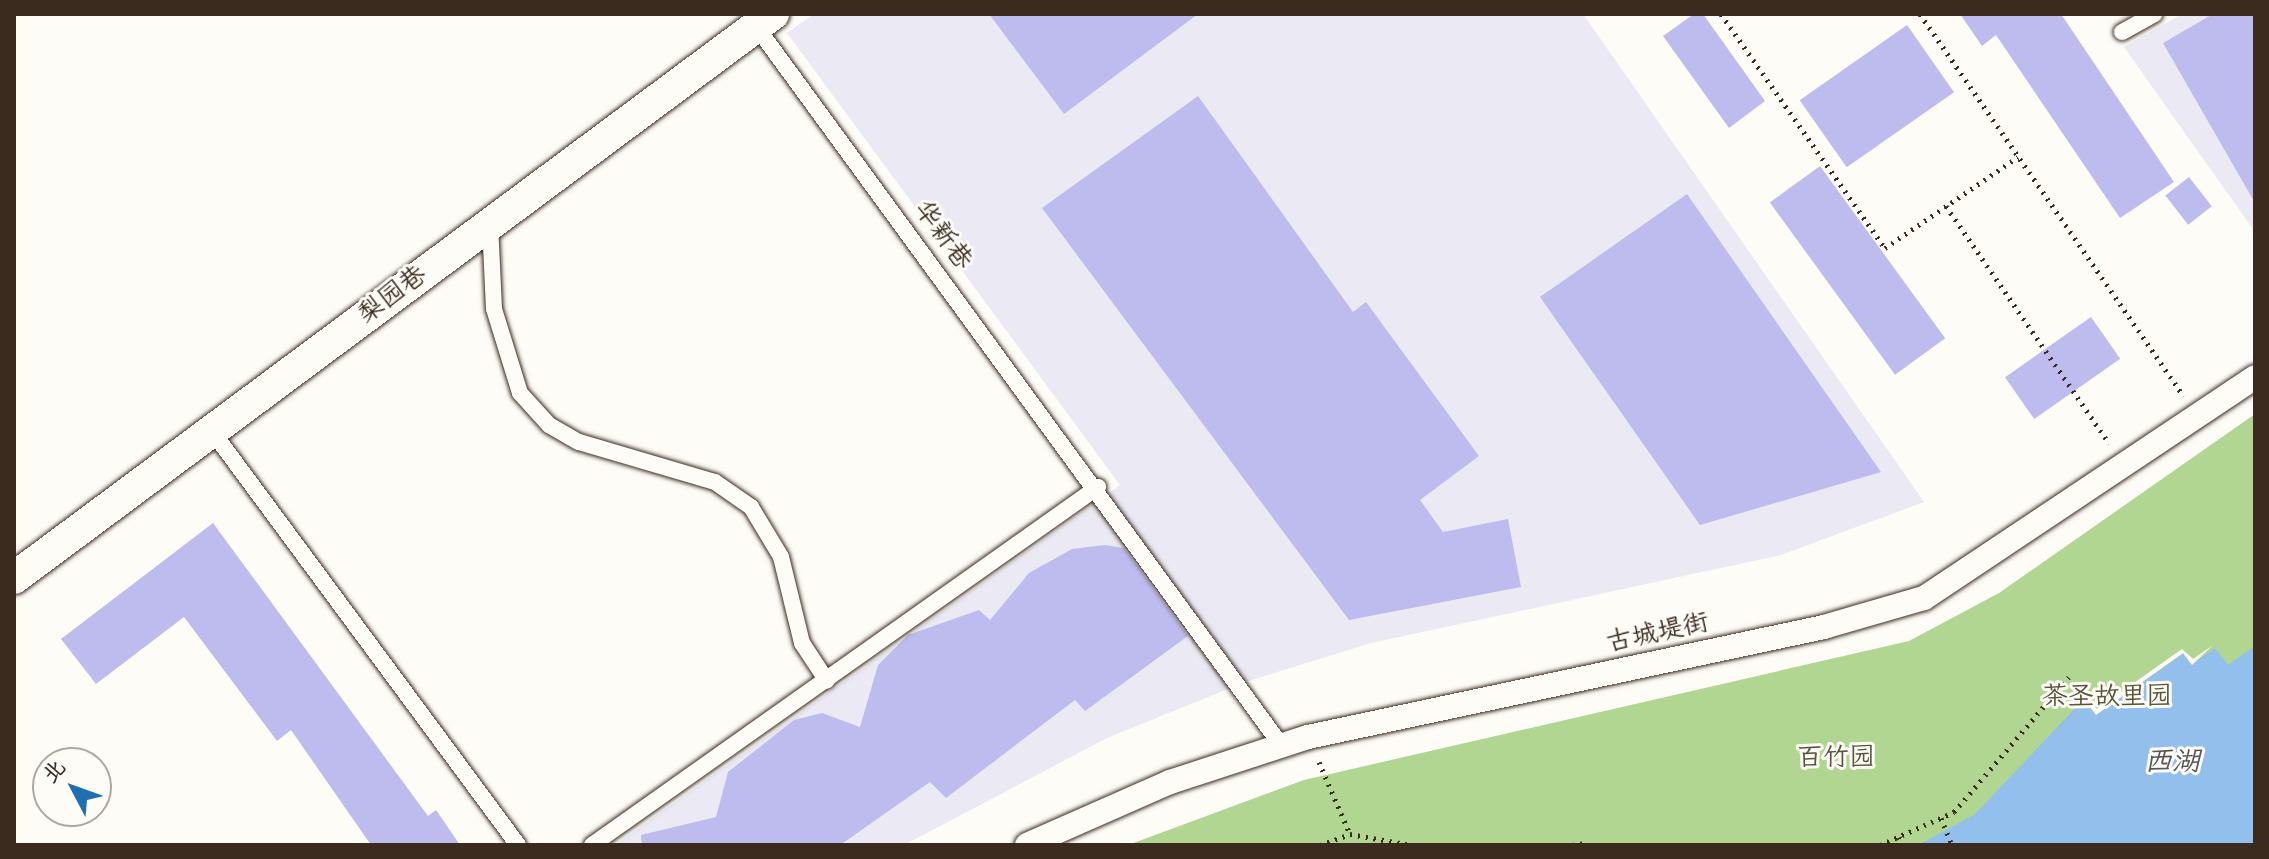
<!DOCTYPE html>
<html>
<head>
<meta charset="utf-8">
<style>
	body { margin:0 }
	#map { position:relative; width:2269px; height:859px; overflow:hidden; background:#fdfcf7; font-family:Kalam,"LXGW WenKai TC",sans-serif }
	div>[style] { position:absolute }
	.built>* { inset:0; background:#eae9f4 }
	.green>* { inset:0; background:#b0d692 }
	.water>* { inset:0; background:#92bfeb }
	.pier>* { inset:0; background:#fdfcf7 }
	.building>* { inset:0; background:#bebcee; transform-origin:0 0 }
	.path>* { height:5px; margin-top:-2.5px; transform-origin:0; background:repeating-linear-gradient(90deg,#3b2a1e 0 2px,transparent 0 8px) }
	.roads { filter:drop-shadow(0 0 2px #3b2a1e) drop-shadow(0 0 2px #3b2a1e) }
	.service>* { height:16px; margin:-8px; padding:0 8px; transform-origin:8px; border-radius:8px; background:#fdfcf7 }
	.pedestrian>* { height:24px; margin:-12px; padding:0 12px; transform-origin:12px; border-radius:12px; background:#fdfcf7 }
	.minor>* { height:32px; margin:-16px; padding:0 16px; transform-origin:16px; border-radius:16px; background:#fdfcf7 }
	span { translate:-50% -50%; white-space:nowrap; text-align:center; line-height:1.15; -webkit-text-stroke:6px #fdfcf7; paint-order:stroke }
	.street-label { font-size:26px; color:#3b2a1e }
	.park-label { font-size:26px; color:#58553b }
	.water-label { font-size:28px; color:#55575c; font-style:italic }
	.frame { position:absolute; inset:0; border:16px solid #3b2a1e; pointer-events:none }
	.north { position:absolute; left:32px; top:747px; width:80px; height:80px; box-sizing:border-box; background:#fdfcf7; border:2px solid #afa8a0; border-radius:50%; rotate:311deg; font-size:22px; font-weight:700; line-height:32px; text-align:center; color:#3b2a1e }
	.north::after { content:''; display:block; margin:auto; width:28px; height:36px; background:#1f6fb2; clip-path:polygon(50% 0,100% 100%,50% 72%,0 100%) }
</style>
</head>
<body>
<div id="map">
	<div class="built">
		<div style="clip-path:polygon(814px 14px,1583px 14px,1924px 502px,1781px 555px,1371px 643px,1245px 682px,1107px 738px,904px 845px,615px 845px,1120px 485px,787px 33px)"></div>
		<div style="clip-path:polygon(2182px 14px,2255px 14px,2255px 232px,2124px 47px)"></div>
	</div>
	<div class="green">
		<div style="clip-path:polygon(2255px 414px,2255px 845px,1128px 845px,1304px 780px,1909px 641px,1999px 593px)"></div>
	</div>
	<div class="water">
		<div style="clip-path:polygon(2255px 646px,2255px 845px,1918px 845px,1974px 815px,2084px 699px,2096px 715px,2184px 653px,2192px 664px,2215px 648px,2228px 665px)"></div>
	</div>
	<div class="pier">
		<div style="clip-path:polygon(2213px 645px,2192px 665px,2183px 653px,2096px 715px,2082px 696px,2097px 709px,2182px 649px,2193px 659px)"></div>
	</div>
	<div class="building">
		<div style="clip-path:polygon(989px 14px,1198px 14px,1064px 114px)"></div>
		<div style="clip-path:polygon(1694px 14px,1703px 14px,1765px 101px,1729px 128px,1663px 36px)"></div>
		<div style="clip-path:polygon(1960px 14px,2061px 14px,2174px 182px,2120px 218px,1996px 35px,1982px 46px)"></div>
		<div style="clip-path:polygon(2213px 14px,2255px 14px,2255px 203px,2163px 43px)"></div>
		<div style="left:1907px;top:25px;width:82px;height:131px;rotate:55deg"></div>
		<div style="clip-path:polygon(1198px 96px,1353px 312px,1366px 302px,1479px 456px,1420px 500px,1443px 532px,1508px 519px,1521px 587px,1349px 620px,1042px 208px)"></div>
		<div style="left:1820px;top:166px;width:213px;height:62px;rotate:54deg"></div>
		<div style="left:2189px;top:177px;width:37px;height:30px;rotate:52deg"></div>
		<div style="clip-path:polygon(1687px 194px,1881px 472px,1700px 525px,1540px 297px)"></div>
		<div style="left:2091px;top:317px;width:51px;height:105px;rotate:55deg"></div>
		<div style="clip-path:polygon(213px 523px,428px 816px,436px 810px,460px 845px,371px 845px,291px 730px,277px 741px,184px 617px,96px 684px,61px 639px)"></div>
		<div style="clip-path:polygon(1105px 545px,1124px 548px,1188px 636px,1085px 711px,1075px 700px,946px 798px,930px 782px,840px 845px,642px 845px,641px 835px,716px 817px,728px 772px,794px 720px,822px 713px,860px 727px,878px 665px,908px 635px,979px 610px,990px 620px,1029px 573px,1072px 549px)"></div>
	</div>
	<div class="path">
		<div style="left:1721px;top:14px;width:286px;rotate:55deg"></div>
		<div style="left:1885px;top:248px;width:161px;rotate:-34.4deg"></div>
		<div style="left:1920px;top:14px;width:464px;rotate:55.4deg"></div>
		<div style="left:1946px;top:206px;width:288px;rotate:55.5deg"></div>
		<div style="left:1319px;top:762px;width:78px;rotate:66.7deg"></div>
		<div style="left:1941px;top:818px;width:29px;rotate:68deg"></div>
		<div style="left:1899px;top:837px;width:9px;rotate:63deg"></div>
		<div style="left:1320px;top:845px;width:32px;rotate:-20deg"></div>
		<div style="left:1350px;top:834px;width:62px;rotate:10.2deg"></div>
		<div style="left:1572px;top:845px;width:14px;rotate:-8deg"></div>
		<div style="left:1586px;top:845px;width:21px"></div>
		<div style="left:1880px;top:845px;width:81px;rotate:-24deg"></div>
		<div style="left:1954px;top:812px;width:177px;rotate:-49.6deg"></div>
	</div>
	<div class="roads">
		<div class="service">
			<div style="left:753px;top:22px;width:895px;rotate:53.86deg"></div>
			<div style="left:2122px;top:32px;width:37px;rotate:-29deg"></div>
			<div style="left:490px;top:224px;width:85px;rotate:87.3deg"></div>
			<div style="left:494px;top:309px;width:88px;rotate:72.8deg"></div>
			<div style="left:520px;top:393px;width:43px;rotate:47.8deg"></div>
			<div style="left:549px;top:425px;width:34px;rotate:30deg"></div>
			<div style="left:579px;top:442px;width:142px;rotate:16.4deg"></div>
			<div style="left:715px;top:482px;width:44px;rotate:34.8deg"></div>
			<div style="left:751px;top:507px;width:58px;rotate:59deg"></div>
			<div style="left:781px;top:557px;width:89px;rotate:76.3deg"></div>
			<div style="left:802px;top:643px;width:45px;rotate:56.7deg"></div>
			<div style="left:212px;top:431px;width:515px;rotate:53.53deg"></div>
			<div style="left:592px;top:845px;width:620px;rotate:-35.28deg"></div>
		</div>
		<div class="pedestrian">
			<div style="left:1027px;top:845px;width:156px;rotate:-23.8deg"></div>
			<div style="left:1170px;top:782px;width:145px;rotate:-18.1deg"></div>
			<div style="left:1308px;top:737px;width:528px;rotate:-12.03deg"></div>
			<div style="left:1824px;top:627px;width:104px;rotate:-16.2deg"></div>
			<div style="left:1924px;top:598px;width:398px;rotate:-33.7deg"></div>
		</div>
		<div class="minor">
			<div style="left:14px;top:578px;width:946px;rotate:-36.62deg"></div>
		</div>
	</div>
	<div class="street-label">
		<span style="left:942px;top:236px;rotate:53deg">华新巷</span>
		<span style="left:393px;top:296px;rotate:-37deg">梨园巷</span>
		<span style="left:1658px;top:634px;rotate:-12deg">古城堤街</span>
	</div>
	<div class="park-label">
		<span style="left:2107px;top:698px">茶圣故里园</span>
		<span style="left:1836px;top:759px">百竹园</span>
	</div>
	<div class="water-label">
		<span style="left:2172px;top:763px">西湖</span>
	</div>
	<div class="frame"></div>
	<div class="north">北</div>
</div>
</body>
</html>
